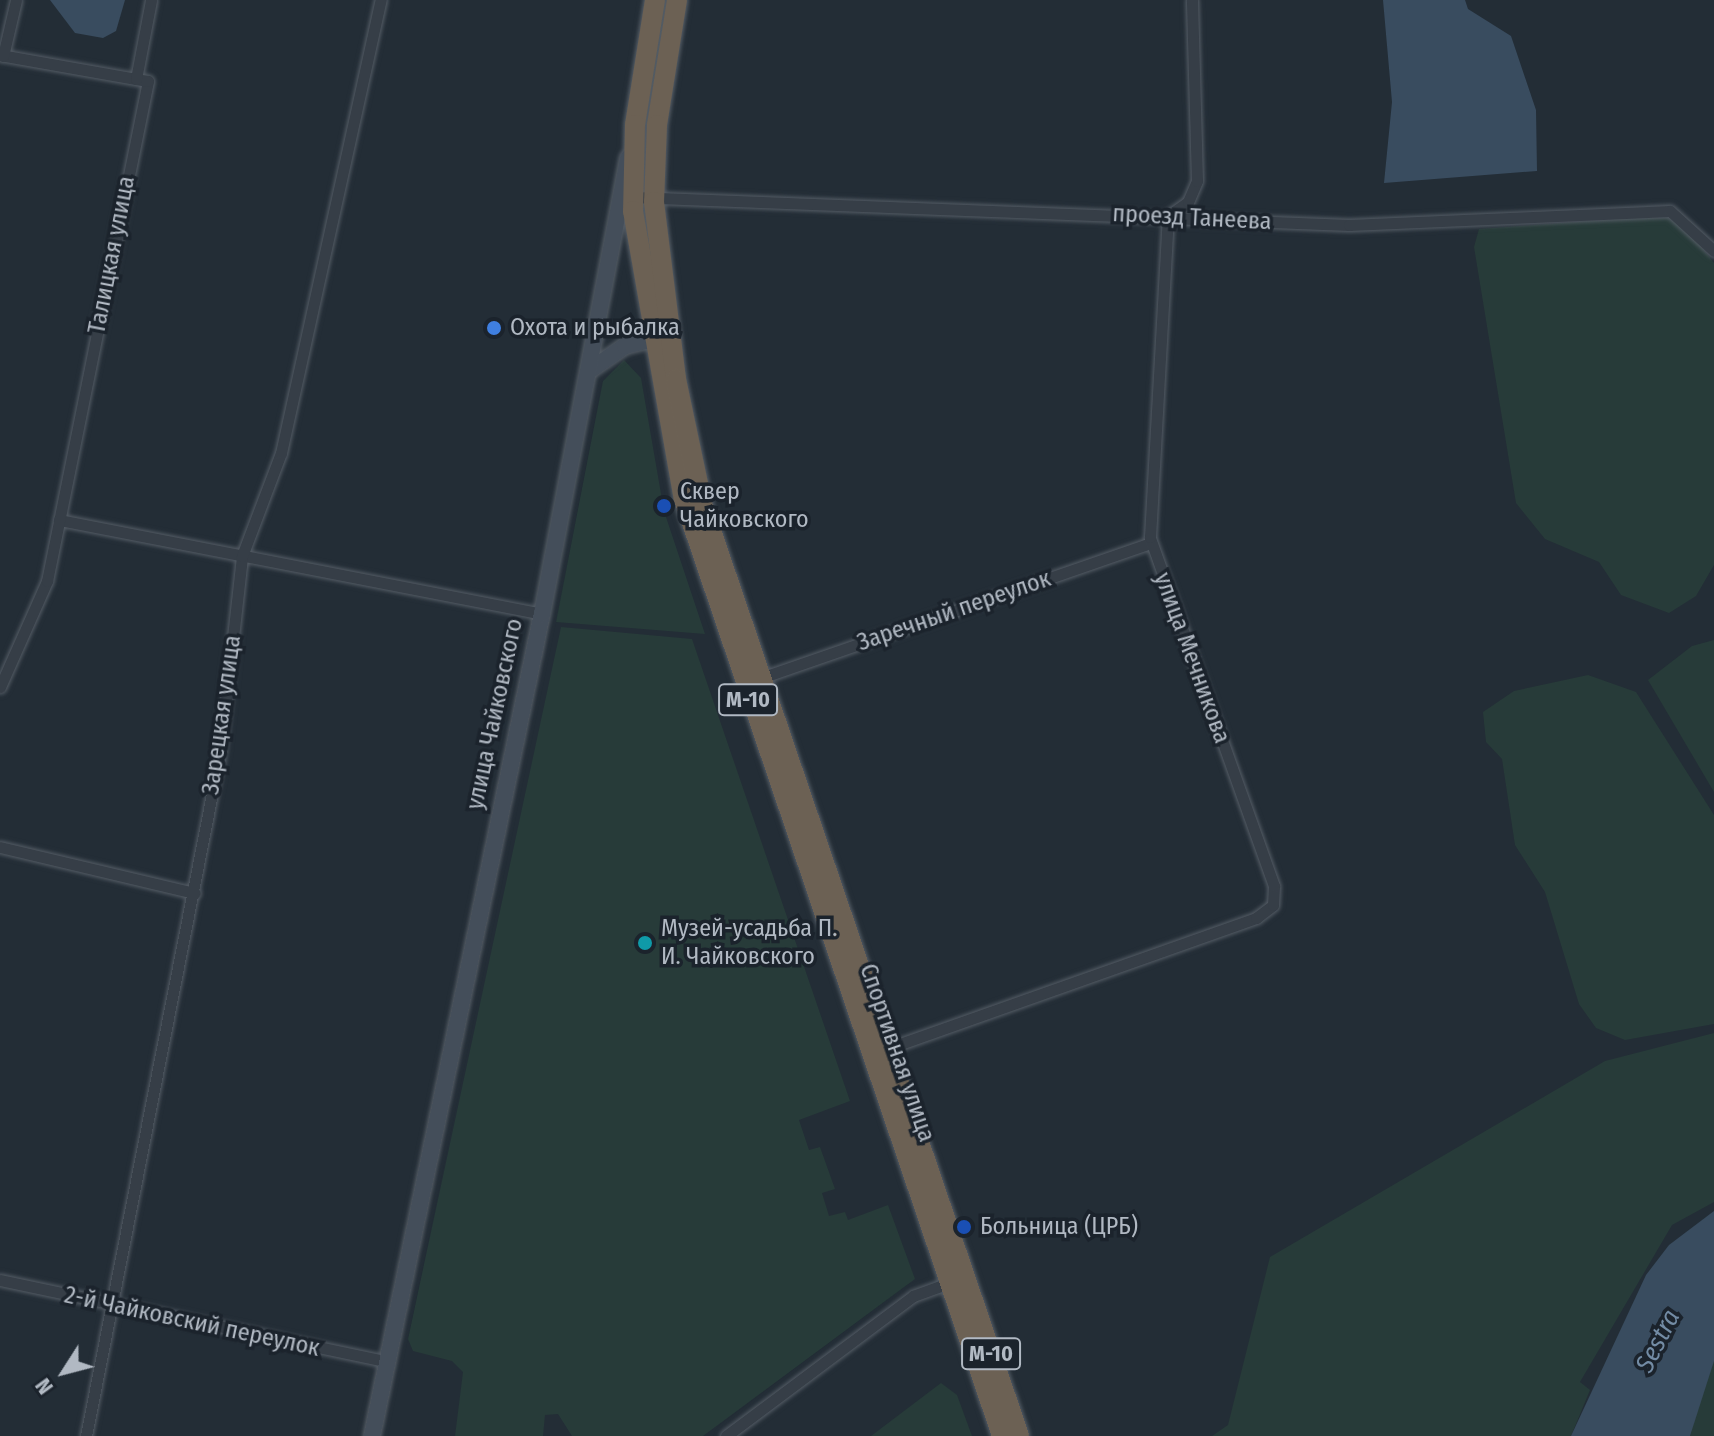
<!DOCTYPE html>
<html>
<head>
<meta charset="utf-8">
<style>
	body { margin:0 }
	#map { position:relative; width:1714px; height:1436px; overflow:hidden; background:#232d36; font-family:"Fira Sans Condensed",sans-serif }
	div>[style] { position:absolute }
	.green>* { inset:0; background:#273b39 }
	.water>* { inset:0; background:#394c5f }
	.roads { filter:drop-shadow(0 0 2px #545c65) drop-shadow(0 0 2px #545c65) }
	.street>* { height:11px; margin:-5.5px; padding:0 5.5px; transform-origin:5.5px; border-radius:5.5px; background:#363e47 }
	.secondary>* { height:16px; margin:-8px; padding:0 8px; transform-origin:8px; border-radius:8px; background:#444e5a }
	.highway>* { height:20px; margin:-10px; padding:0 10px; transform-origin:10px; border-radius:10px; background:#6c6154 }
	.dots>* { width:22px; height:22px; translate:-50% -50%; box-sizing:border-box; border:4px solid #1b232c; border-radius:50% }
	span { translate:-50% -50%; white-space:nowrap; text-align:center; line-height:1.15; -webkit-text-stroke:7px #1b232c; paint-order:stroke }
	.shield-label span { padding:2px 6px; background:#1b232c; border:2px solid; border-radius:6px; -webkit-text-stroke-width:0 }
	.shield-label { font-size:22px; color:#b1b9c3; font-weight:700 }
	.street-label { font-size:24px; color:#b1b9c3 }
	.poi-label { font-size:24px; color:#b1b9c3 }
	.left { translate:0 -50%; text-align:left }
	.water-label { font-size:26px; color:#738ca5; font-style:italic }
	.north { position:absolute; left:24px; top:1332px; width:80px; height:80px; -webkit-text-stroke:6px #1b232c; paint-order:stroke; rotate:234deg; font-size:22px; font-weight:700; line-height:32px; text-align:center; color:#b1b9c3 }
	.north::after { content:''; display:block; margin:auto; width:28px; height:36px; background:#b1b9c3; clip-path:polygon(50% 0,100% 100%,50% 72%,0 100%) }
</style>
</head>
<body>
<div id="map">
	<div class="green">
		<div style="clip-path:polygon(1655px 216px,1680px 220px,1714px 263px,1714px 565px,1696px 596px,1669px 613px,1621px 595px,1599px 562px,1545px 539px,1516px 503px,1474px 247px,1479px 229px)"></div>
		<div style="clip-path:polygon(624px 360px,641px 378px,664px 511px,705px 634px,556px 622px,603px 381px)"></div>
		<div style="clip-path:polygon(561px 627px,692px 639px,850px 1101px,799px 1120px,809px 1150px,820px 1147px,835px 1189px,822px 1193px,829px 1216px,845px 1212px,848px 1220px,888px 1205px,915px 1279px,703px 1436px,572px 1436px,558px 1414px,545px 1415px,543px 1436px,455px 1436px,463px 1372px,452px 1361px,413px 1351px,408px 1339px)"></div>
		<div style="clip-path:polygon(1714px 640px,1714px 792px,1648px 680px,1692px 646px)"></div>
		<div style="clip-path:polygon(1588px 675px,1636px 692px,1714px 815px,1714px 1024px,1625px 1040px,1596px 1028px,1579px 1004px,1545px 892px,1515px 845px,1502px 759px,1486px 742px,1483px 712px,1514px 691px)"></div>
		<div style="clip-path:polygon(1714px 1033px,1714px 1202px,1672px 1225px,1580px 1382px,1590px 1390px,1571px 1436px,1212px 1436px,1228px 1425px,1270px 1257px,1605px 1061px)"></div>
		<div style="clip-path:polygon(1714px 1361px,1714px 1436px,1690px 1436px,1707px 1373px)"></div>
		<div style="clip-path:polygon(941px 1383px,957px 1395px,972px 1436px,871px 1436px)"></div>
	</div>
	<div class="water">
		<div style="clip-path:polygon(50px 0,125px 0,116px 31px,103px 38px,75px 33px)"></div>
		<div style="clip-path:polygon(1383px 0,1465px 0,1468px 9px,1511px 36px,1536px 110px,1537px 171px,1384px 183px,1392px 102px)"></div>
		<div style="clip-path:polygon(1714px 1211px,1714px 1361px,1690px 1436px,1571px 1436px,1646px 1275px,1669px 1245px)"></div>
	</div>
	<div class="roads">
		<div class="street">
			<div style="left:0;top:55px;width:138px;rotate:10deg"></div>
			<div style="left:3px;top:56px;width:57px;rotate:-76.9deg"></div>
			<div style="left:633px;top:197px;width:717px;rotate:2.24deg"></div>
			<div style="left:1349px;top:225px;width:321px;rotate:-2.5deg"></div>
			<div style="left:1670px;top:211px;width:59px;rotate:42.3deg"></div>
			<div style="left:59px;top:520px;width:492px;rotate:11deg"></div>
			<div style="left:758px;top:679px;width:415px;rotate:-19.1deg"></div>
			<div style="left:0;top:687px;width:116px;rotate:-66.1deg"></div>
			<div style="left:47px;top:581px;width:510px;rotate:-78.58deg"></div>
			<div style="left:148px;top:81px;width:12px;rotate:-171deg"></div>
			<div style="left:136px;top:79px;width:80px;rotate:-79.2deg"></div>
			<div style="left:0;top:847px;width:200px;rotate:13.3deg"></div>
			<div style="left:886px;top:1049px;width:393px;rotate:-19.5deg"></div>
			<div style="left:1256px;top:918px;width:21px;rotate:-37deg"></div>
			<div style="left:1273px;top:905px;width:19px;rotate:-87deg"></div>
			<div style="left:1274px;top:886px;width:370px;rotate:-109.6deg"></div>
			<div style="left:1150px;top:537px;width:322px;rotate:-86.8deg"></div>
			<div style="left:1168px;top:216px;width:24px;rotate:-35deg"></div>
			<div style="left:1188px;top:202px;width:23px;rotate:-67deg"></div>
			<div style="left:1197px;top:181px;width:181px;rotate:-91.6deg"></div>
			<div style="left:0;top:1280px;width:393px;rotate:11.9deg"></div>
			<div style="left:86px;top:1436px;width:696px;rotate:-78.9deg"></div>
			<div style="left:220px;top:753px;width:198px;rotate:-83.6deg"></div>
			<div style="left:242px;top:556px;width:110px;rotate:-69.3deg"></div>
			<div style="left:281px;top:453px;width:464px;rotate:-77.6deg"></div>
			<div style="left:726px;top:1436px;width:234px;rotate:-36.8deg"></div>
			<div style="left:913px;top:1296px;width:38px;rotate:-20deg"></div>
		</div>
		<div class="secondary">
			<div style="left:589px;top:371px;width:44px;rotate:-34.8deg"></div>
			<div style="left:625px;top:346px;width:42px;rotate:-13.7deg"></div>
			<div style="left:372px;top:1436px;width:839px;rotate:-78.32deg"></div>
			<div style="left:542px;top:614px;width:464px;rotate:-79.3deg"></div>
		</div>
		<div class="highway">
			<div style="left:655px;top:0;width:127px;rotate:99.1deg"></div>
			<div style="left:635px;top:125px;width:86px;rotate:91.3deg"></div>
			<div style="left:633px;top:211px;width:292px;rotate:80deg"></div>
			<div style="left:684px;top:499px;width:989px;rotate:71.25deg"></div>
			<div style="left:677px;top:0;width:127px;rotate:99.1deg"></div>
			<div style="left:657px;top:125px;width:77px;rotate:92.2deg"></div>
			<div style="left:654px;top:202px;width:178px;rotate:82.9deg"></div>
			<div style="left:676px;top:379px;width:131px;rotate:78.1deg"></div>
			<div style="left:703px;top:507px;width:981px;rotate:71.21deg"></div>
		</div>
	</div>
	<div class="dots">
		<div style="left:494px;top:328px;background:#3f7fe0"></div>
		<div style="left:664px;top:506px;background:#1a4fb4"></div>
		<div style="left:645px;top:943px;background:#0f9aa8"></div>
		<div style="left:964px;top:1227px;background:#1a4fb4"></div>
	</div>
	<div class="shield-label">
		<span style="left:748px;top:700px">М-10</span>
		<span style="left:991px;top:1354px">М-10</span>
	</div>
	<div class="street-label">
		<span style="left:1192px;top:218px;rotate:3deg">проезд Танеева</span>
		<span style="left:112px;top:255px;rotate:-79deg">Талицкая улица</span>
		<span style="left:954px;top:611px;rotate:-19deg">Заречный переулок</span>
		<span style="left:1192px;top:658px;rotate:70deg">улица Мечникова</span>
		<span style="left:495px;top:714px;rotate:-78deg">улица Чайковского</span>
		<span style="left:222px;top:715px;rotate:-82deg">Зарецкая улица</span>
		<span style="left:897px;top:1053px;rotate:71deg">Спортивная улица</span>
		<span style="left:192px;top:1322px;rotate:12deg">2-й Чайковский переулок</span>
	</div>
	<div class="poi-label">
		<span class="left" style="left:510px;top:328px">Охота и рыбалка</span>
		<span class="left" style="left:680px;top:506px">Сквер<br>Чайковского</span>
		<span class="left" style="left:661px;top:943px">Музей-усадьба П.<br>И. Чайковского</span>
		<span class="left" style="left:980px;top:1227px">Больница (ЦРБ)</span>
	</div>
	<div class="water-label">
		<span style="left:1658px;top:1341px;rotate:-63deg">Sestra</span>
	</div>
	<div class="north">N</div>
</div>
</body>
</html>
